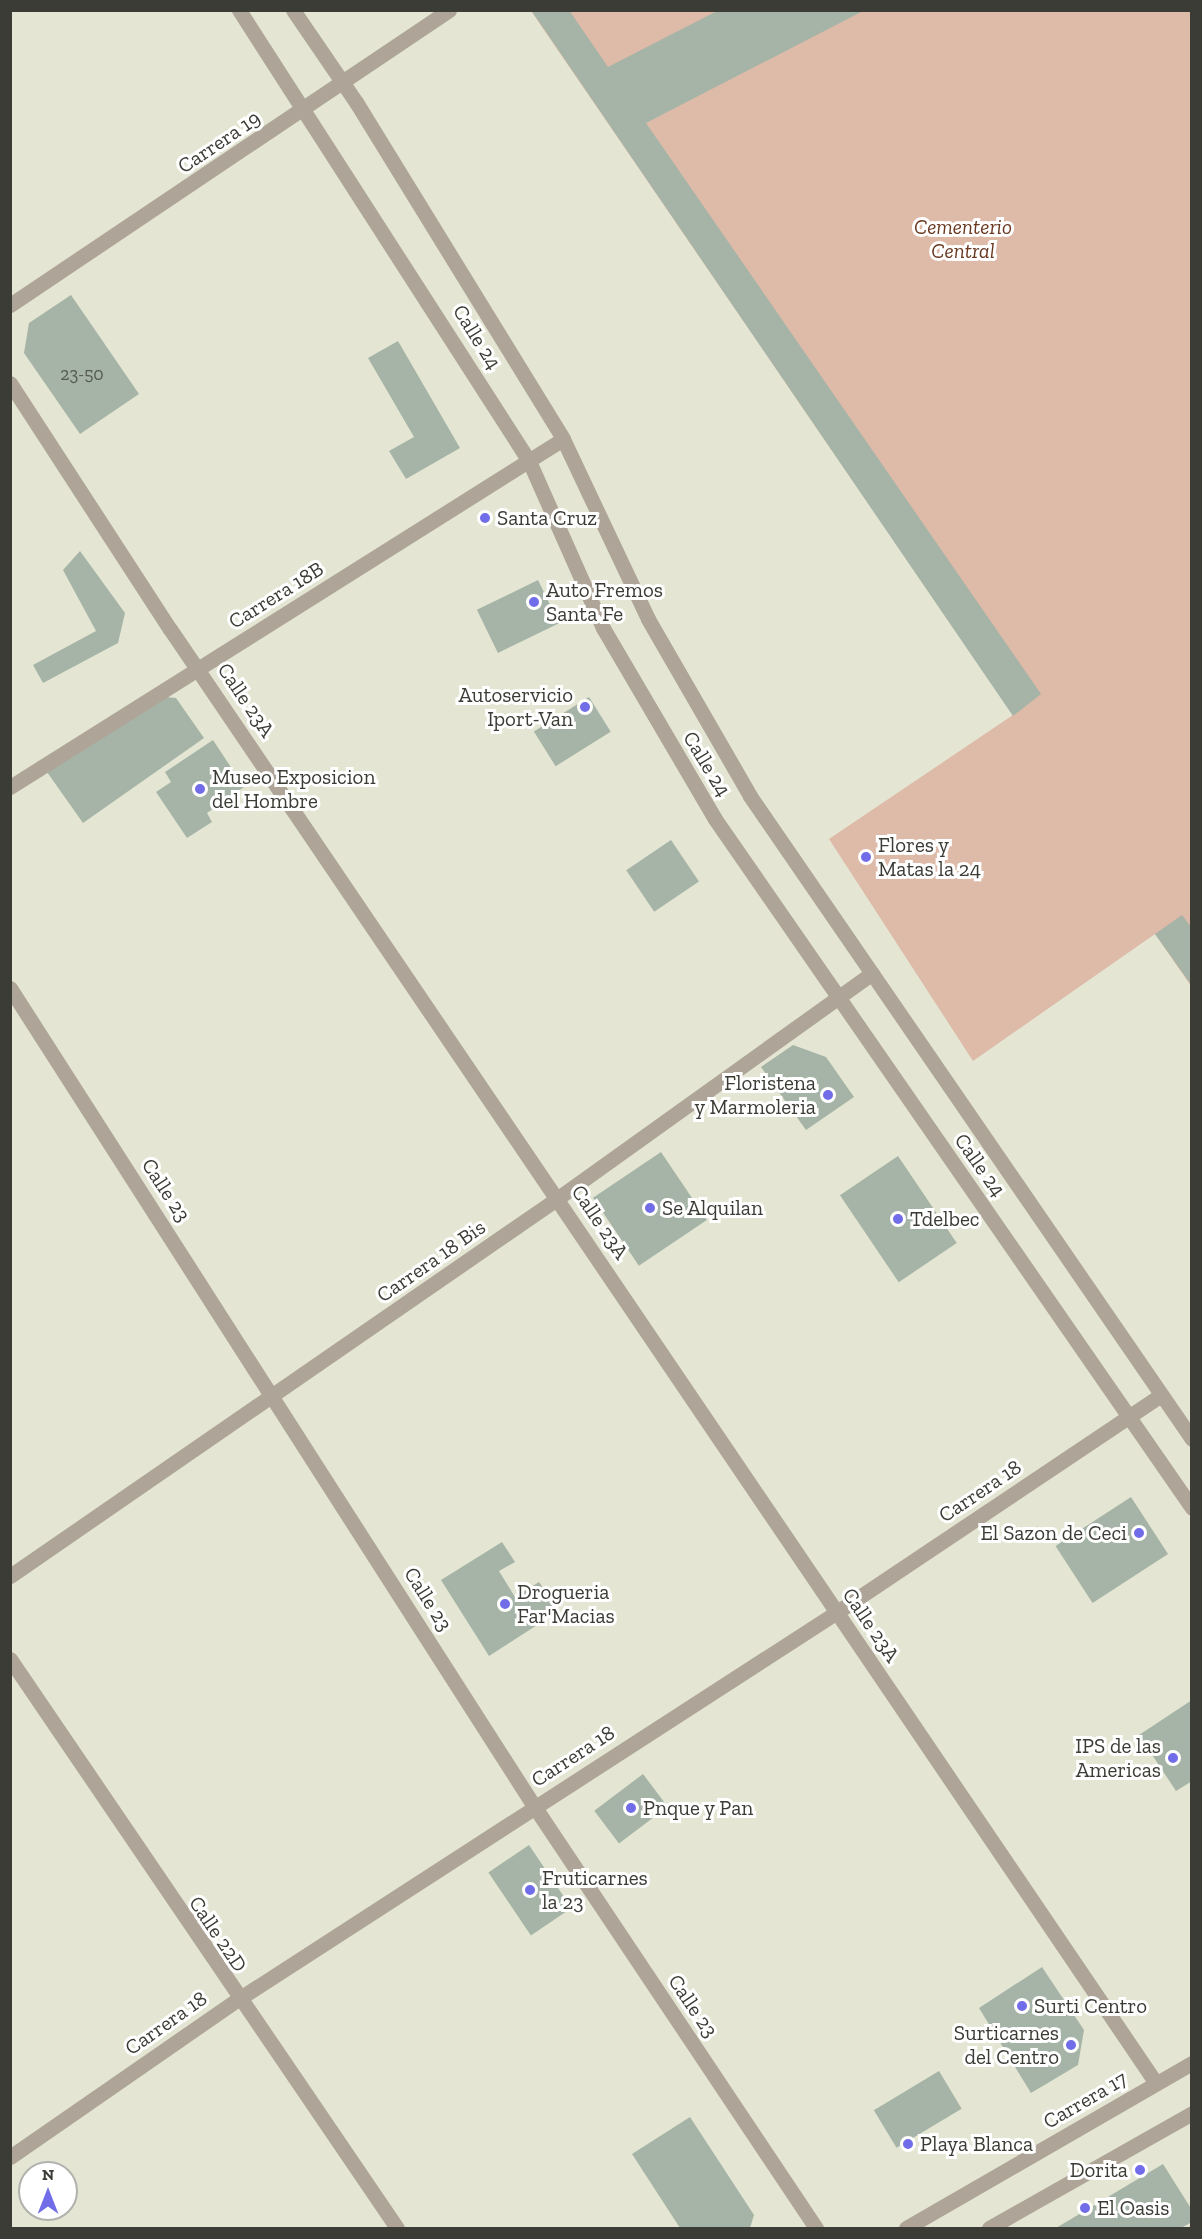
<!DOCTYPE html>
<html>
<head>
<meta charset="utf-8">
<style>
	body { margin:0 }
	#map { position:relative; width:1202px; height:2239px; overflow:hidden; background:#e4e6d3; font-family:"Zilla Slab",serif }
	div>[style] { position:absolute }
	.green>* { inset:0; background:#debaa9 }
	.building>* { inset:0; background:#a5b4a6; transform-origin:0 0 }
	.minor>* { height:15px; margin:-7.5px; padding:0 7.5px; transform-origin:7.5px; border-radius:7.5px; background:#aea598 }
	.dots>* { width:16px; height:16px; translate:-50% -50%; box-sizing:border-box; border:3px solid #fff; border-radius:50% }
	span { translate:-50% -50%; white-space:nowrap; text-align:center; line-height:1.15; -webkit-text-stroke:6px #fff; paint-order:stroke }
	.number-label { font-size:18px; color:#565a51 }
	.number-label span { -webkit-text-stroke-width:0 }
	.street-label { font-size:21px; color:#3b3c35 }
	.park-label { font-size:21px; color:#693820; font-style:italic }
	.poi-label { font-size:21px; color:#3b3c35 }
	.left { translate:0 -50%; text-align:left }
	.right { translate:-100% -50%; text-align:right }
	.frame { position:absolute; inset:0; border:12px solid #3b3c35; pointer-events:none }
	.north { position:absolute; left:18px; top:2161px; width:60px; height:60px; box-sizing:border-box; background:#fff; border:2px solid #b1b1ae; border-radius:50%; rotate:0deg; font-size:16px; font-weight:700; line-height:24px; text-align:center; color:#3b3c35 }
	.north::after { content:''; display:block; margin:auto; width:21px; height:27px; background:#716ce7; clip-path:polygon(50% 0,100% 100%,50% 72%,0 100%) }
</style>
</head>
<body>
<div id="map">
	<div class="green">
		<div style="clip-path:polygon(531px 11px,1191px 11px,1191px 986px,1155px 934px,973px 1061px,829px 839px,1013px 715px)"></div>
	</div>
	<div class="building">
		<div style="clip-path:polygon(531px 10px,569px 10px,608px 67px,719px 10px,865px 10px,646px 123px,1041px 694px,1013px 716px)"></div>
		<div style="clip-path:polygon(71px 295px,139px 394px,80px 434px,24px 353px,29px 323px)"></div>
		<div style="clip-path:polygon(398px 341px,460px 448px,406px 479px,389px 451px,414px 437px,368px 358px)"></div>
		<div style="clip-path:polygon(80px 551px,125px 613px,118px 643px,43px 683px,33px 665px,96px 631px,63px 570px)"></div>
		<div style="left:538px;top:580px;width:48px;height:68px;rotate:64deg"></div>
		<div style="clip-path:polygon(156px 696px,176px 698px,204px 738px,83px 823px,47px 772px)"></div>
		<div style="left:589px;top:697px;width:41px;height:65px;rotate:58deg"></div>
		<div style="clip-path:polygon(213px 740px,244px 787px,207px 813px,212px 822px,187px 838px,156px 792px,171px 782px,165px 772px)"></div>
		<div style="left:671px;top:840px;width:50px;height:54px;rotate:56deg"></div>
		<div style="clip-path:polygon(1182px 915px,1192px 928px,1192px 986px,1155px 934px)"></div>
		<div style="clip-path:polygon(793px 1045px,826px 1057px,854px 1097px,806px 1130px,761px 1067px)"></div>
		<div style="left:661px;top:1152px;width:82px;height:82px;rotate:56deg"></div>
		<div style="left:898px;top:1156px;width:105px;height:70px;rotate:56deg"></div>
		<div style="left:1131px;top:1497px;width:68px;height:90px;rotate:57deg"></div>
		<div style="clip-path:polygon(502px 1542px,515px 1562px,499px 1571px,515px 1597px,539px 1582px,559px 1611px,489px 1656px,441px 1580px)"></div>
		<div style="clip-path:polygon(1192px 1700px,1192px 1781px,1176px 1791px,1139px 1735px)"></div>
		<div style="left:643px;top:1774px;width:41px;height:61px;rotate:53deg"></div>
		<div style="left:529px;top:1845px;width:76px;height:49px;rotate:56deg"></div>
		<div style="clip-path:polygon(1042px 1967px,1084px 2030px,1078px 2065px,1031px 2093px,979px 2008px)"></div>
		<div style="left:939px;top:2071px;width:44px;height:76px;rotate:59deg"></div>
		<div style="clip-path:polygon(690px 2117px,754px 2215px,750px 2228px,680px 2228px,632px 2154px)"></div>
		<div style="clip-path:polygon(1163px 2164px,1192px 2210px,1192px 2222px,1181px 2228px,1056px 2228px)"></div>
	</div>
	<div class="minor">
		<div style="left:239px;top:10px;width:536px;rotate:57.26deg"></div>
		<div style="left:529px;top:461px;width:183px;rotate:66.1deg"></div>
		<div style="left:603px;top:628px;width:221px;rotate:59.6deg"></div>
		<div style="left:715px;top:819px;width:838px;rotate:55.3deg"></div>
		<div style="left:293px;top:10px;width:112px;rotate:55.6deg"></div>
		<div style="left:356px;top:102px;width:395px;rotate:58.4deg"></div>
		<div style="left:563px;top:439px;width:199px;rotate:64.7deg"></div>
		<div style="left:648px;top:619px;width:204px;rotate:60deg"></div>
		<div style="left:750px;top:796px;width:780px;rotate:55.5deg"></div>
		<div style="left:10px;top:305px;width:529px;rotate:-33.9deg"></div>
		<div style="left:10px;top:383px;width:293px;rotate:57deg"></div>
		<div style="left:170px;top:629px;width:1757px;rotate:55.86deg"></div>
		<div style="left:10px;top:787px;width:653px;rotate:-32.18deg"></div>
		<div style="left:10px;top:988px;width:971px;rotate:57.36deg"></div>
		<div style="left:534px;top:1806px;width:508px;rotate:56.25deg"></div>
		<div style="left:10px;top:1576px;width:666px;rotate:-34.6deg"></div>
		<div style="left:558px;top:1198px;width:386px;rotate:-35.6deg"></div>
		<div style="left:10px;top:1659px;width:688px;rotate:55.78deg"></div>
		<div style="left:10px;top:2157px;width:276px;rotate:-34.7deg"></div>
		<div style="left:237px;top:2000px;width:715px;rotate:-32.89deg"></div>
		<div style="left:837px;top:1612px;width:390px;rotate:-33.8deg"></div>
		<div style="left:906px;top:2228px;width:330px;rotate:-30deg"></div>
		<div style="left:989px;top:2228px;width:233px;rotate:-29.5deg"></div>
	</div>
	<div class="dots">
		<div style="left:485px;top:518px;background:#716ce7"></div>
		<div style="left:534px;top:602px;background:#716ce7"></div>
		<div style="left:585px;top:707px;background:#716ce7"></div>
		<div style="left:200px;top:789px;background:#716ce7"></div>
		<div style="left:866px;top:857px;background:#716ce7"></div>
		<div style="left:828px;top:1095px;background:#716ce7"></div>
		<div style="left:650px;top:1208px;background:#716ce7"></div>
		<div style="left:898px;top:1219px;background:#716ce7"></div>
		<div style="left:1139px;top:1533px;background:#716ce7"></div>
		<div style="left:505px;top:1604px;background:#716ce7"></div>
		<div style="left:1173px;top:1758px;background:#716ce7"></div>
		<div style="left:631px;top:1808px;background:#716ce7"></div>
		<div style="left:530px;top:1890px;background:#716ce7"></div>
		<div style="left:1022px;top:2006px;background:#716ce7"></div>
		<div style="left:1071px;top:2045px;background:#716ce7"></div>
		<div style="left:908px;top:2144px;background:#716ce7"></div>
		<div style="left:1140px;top:2170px;background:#716ce7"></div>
		<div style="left:1085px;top:2208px;background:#716ce7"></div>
	</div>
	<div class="number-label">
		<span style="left:82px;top:374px">23-50</span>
	</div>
	<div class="street-label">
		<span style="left:219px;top:142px;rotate:-34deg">Carrera 19</span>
		<span style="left:477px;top:337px;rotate:58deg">Calle 24</span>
		<span style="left:276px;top:595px;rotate:-32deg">Carrera 18B</span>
		<span style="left:246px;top:700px;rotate:56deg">Calle 23A</span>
		<span style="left:707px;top:764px;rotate:59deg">Calle 24</span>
		<span style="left:980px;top:1165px;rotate:55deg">Calle 24</span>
		<span style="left:166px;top:1190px;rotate:57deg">Calle 23</span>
		<span style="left:600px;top:1222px;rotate:56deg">Calle 23A</span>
		<span style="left:431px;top:1261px;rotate:-35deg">Carrera 18 Bis</span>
		<span style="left:980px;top:1491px;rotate:-34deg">Carrera 18</span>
		<span style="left:428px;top:1599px;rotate:58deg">Calle 23</span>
		<span style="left:871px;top:1625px;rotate:56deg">Calle 23A</span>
		<span style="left:573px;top:1756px;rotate:-33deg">Carrera 18</span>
		<span style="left:218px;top:1934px;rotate:56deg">Calle 22D</span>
		<span style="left:693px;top:2006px;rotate:56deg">Calle 23</span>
		<span style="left:166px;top:2023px;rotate:-35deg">Carrera 18</span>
		<span style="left:1085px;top:2100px;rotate:-30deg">Carrera 17</span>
	</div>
	<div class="park-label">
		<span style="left:963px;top:239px">Cementerio<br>Central</span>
	</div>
	<div class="poi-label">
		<span class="left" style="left:497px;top:518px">Santa Cruz</span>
		<span class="left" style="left:546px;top:602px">Auto Fremos<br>Santa Fe</span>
		<span class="right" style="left:573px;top:707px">Autoservicio<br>Iport-Van</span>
		<span class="left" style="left:212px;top:789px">Museo Exposicion<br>del Hombre</span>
		<span class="left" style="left:878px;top:857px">Flores y<br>Matas la 24</span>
		<span class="right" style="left:816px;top:1095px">Floristena<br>y Marmoleria</span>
		<span class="left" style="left:662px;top:1208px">Se Alquilan</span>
		<span class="left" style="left:910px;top:1219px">Tdelbec</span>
		<span class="right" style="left:1127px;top:1533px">El Sazon de Ceci</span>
		<span class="left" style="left:517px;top:1604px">Drogueria<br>Far'Macias</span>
		<span class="right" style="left:1161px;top:1758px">IPS de las<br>Americas</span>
		<span class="left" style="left:643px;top:1808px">Pnque y Pan</span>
		<span class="left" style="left:542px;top:1890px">Fruticarnes<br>la 23</span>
		<span class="left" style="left:1034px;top:2006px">Surti Centro</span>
		<span class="right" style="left:1059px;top:2045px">Surticarnes<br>del Centro</span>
		<span class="left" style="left:920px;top:2144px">Playa Blanca</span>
		<span class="right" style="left:1128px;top:2170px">Dorita</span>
		<span class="left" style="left:1097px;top:2208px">El Oasis</span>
	</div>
	<div class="frame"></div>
	<div class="north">N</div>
</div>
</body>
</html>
